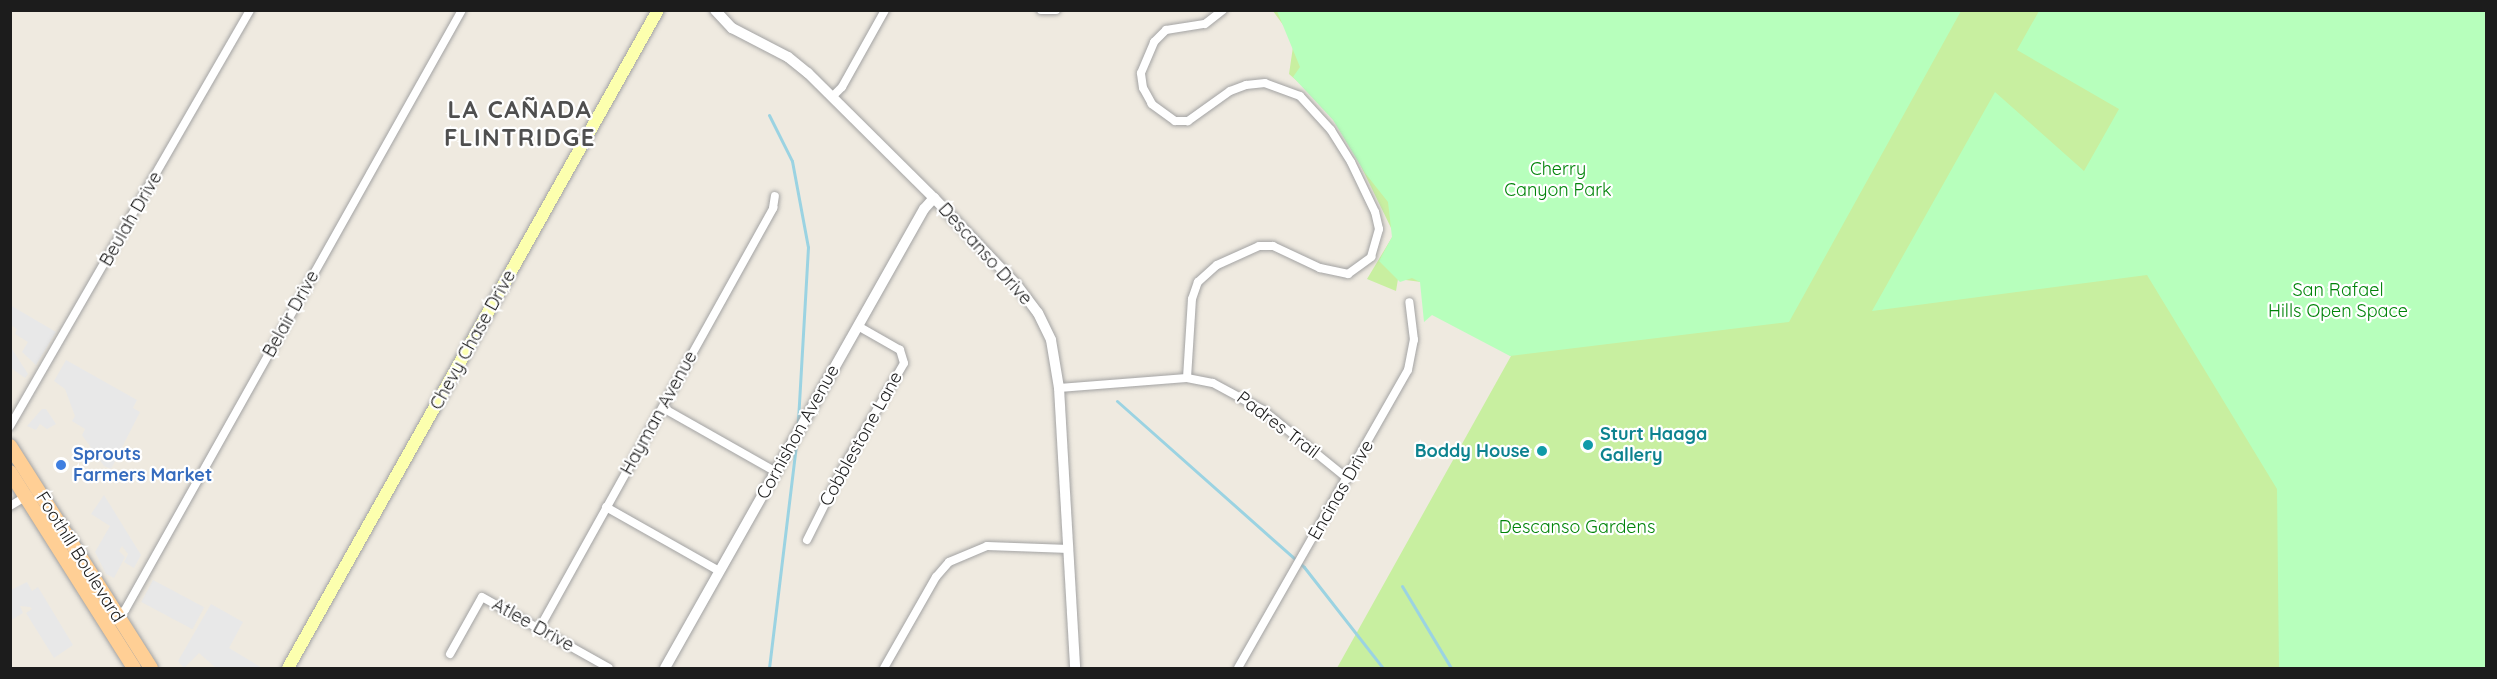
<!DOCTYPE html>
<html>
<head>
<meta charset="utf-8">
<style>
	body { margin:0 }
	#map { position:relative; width:2497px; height:679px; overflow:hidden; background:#efeae0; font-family:Quicksand,sans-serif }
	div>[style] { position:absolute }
	.grass>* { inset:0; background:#c8efa0 }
	.park>* { inset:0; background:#b7ffbc }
	.parking>* { inset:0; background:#e8e8e8; transform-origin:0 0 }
	.stream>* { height:3px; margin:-1.5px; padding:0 1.5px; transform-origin:1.5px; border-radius:1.5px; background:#9bd3e2 }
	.roads { filter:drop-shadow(0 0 2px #a3a3a3) drop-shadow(0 0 2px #a3a3a3) }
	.minor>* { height:8px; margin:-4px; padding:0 4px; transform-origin:4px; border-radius:4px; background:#fff }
	.tertiary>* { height:10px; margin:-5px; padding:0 5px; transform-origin:5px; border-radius:5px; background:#fff }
	.secondary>* { height:12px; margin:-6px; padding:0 6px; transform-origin:6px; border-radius:6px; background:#fcffae }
	.primary>* { height:14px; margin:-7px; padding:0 7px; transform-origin:7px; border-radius:7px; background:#ffcf95 }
	.dots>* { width:16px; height:16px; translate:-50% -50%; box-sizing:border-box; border:3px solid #fff; border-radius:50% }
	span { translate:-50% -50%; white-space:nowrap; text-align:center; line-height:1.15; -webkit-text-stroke:4.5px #fff; paint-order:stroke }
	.park-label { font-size:18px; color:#008409 }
	.street-label { font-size:18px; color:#1c1c1c }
	.culture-label { font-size:18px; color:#0d838f; font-weight:700 }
	.left { translate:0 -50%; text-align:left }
	.right { translate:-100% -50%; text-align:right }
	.shop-label { font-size:18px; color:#366cbe; font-weight:700 }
	.district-label { font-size:24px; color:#4f4f4f; font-weight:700; letter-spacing:1.5px }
	.frame { position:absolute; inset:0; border:12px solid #1c1c1c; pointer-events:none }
</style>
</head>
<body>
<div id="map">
	<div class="grass">
		<div style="clip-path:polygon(1273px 11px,2486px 11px,2486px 668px,1337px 668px,1511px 356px,1431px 310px,1421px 282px,1398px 279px,1396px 291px,1367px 279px,1394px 234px,1336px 115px,1289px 74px,1294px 40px)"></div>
	</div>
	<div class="park">
		<div style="clip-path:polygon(1277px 11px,1961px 11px,1789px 322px,1510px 356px,1432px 315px,1424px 322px,1420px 282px,1412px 278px,1400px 282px,1379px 261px,1392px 237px,1388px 202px,1365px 173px,1333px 120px,1293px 77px,1300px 67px)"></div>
		<div style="clip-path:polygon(2039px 11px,2486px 11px,2486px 668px,2279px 668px,2277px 489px,2147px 275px,1872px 311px,1995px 92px,2084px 171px,2119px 109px,2017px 50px)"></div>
	</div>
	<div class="parking">
		<div style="clip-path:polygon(10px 305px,56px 332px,36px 365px,22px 352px,28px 342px,15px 334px,17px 329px,11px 325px)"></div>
		<div style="clip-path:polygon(10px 346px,28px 374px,25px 378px,11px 368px)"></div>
		<div style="clip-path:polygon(66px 360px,137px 400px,133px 408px,140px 412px,111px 469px,104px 466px,82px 435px,85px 429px,72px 421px,75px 416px,65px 389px,54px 381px)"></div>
		<div style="clip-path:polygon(42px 409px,46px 409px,56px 424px,47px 429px,40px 424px,36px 430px,27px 426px)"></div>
		<div style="clip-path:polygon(104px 495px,141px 555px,134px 568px,124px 562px,128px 554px,122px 546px,119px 551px,125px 557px,114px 578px,106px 574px,95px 552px,110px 526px,91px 514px)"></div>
		<div style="left:153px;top:580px;width:58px;height:25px;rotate:28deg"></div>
		<div style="clip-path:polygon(27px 582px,32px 591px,38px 587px,73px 645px,54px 658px,26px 613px,32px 609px,30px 607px,20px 606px,23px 613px,11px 620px,11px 590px)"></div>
		<div style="clip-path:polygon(211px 604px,243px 622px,229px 648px,262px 668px,216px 668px,199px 653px,184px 668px,178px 661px)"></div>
	</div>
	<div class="stream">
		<div style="left:769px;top:115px;width:51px;rotate:63.4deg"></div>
		<div style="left:792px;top:161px;width:87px;rotate:79.5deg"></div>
		<div style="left:808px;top:247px;width:176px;rotate:93.3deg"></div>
		<div style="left:1117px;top:401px;width:250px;rotate:41.6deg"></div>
		<div style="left:1304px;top:567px;width:128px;rotate:52deg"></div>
		<div style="left:1402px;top:586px;width:96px;rotate:59.1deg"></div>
		<div style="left:769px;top:668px;width:226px;rotate:-83.1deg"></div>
	</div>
	<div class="roads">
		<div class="minor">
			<div style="left:1041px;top:10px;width:15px"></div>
			<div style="left:832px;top:97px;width:14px;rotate:-45deg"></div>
			<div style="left:842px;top:87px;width:88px;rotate:-60.8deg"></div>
			<div style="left:1187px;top:378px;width:79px;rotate:-86.4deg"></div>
			<div style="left:1192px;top:299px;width:18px;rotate:-71deg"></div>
			<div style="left:1198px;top:282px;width:25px;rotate:-42deg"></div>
			<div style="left:1217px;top:265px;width:46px;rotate:-24.3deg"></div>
			<div style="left:1259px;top:246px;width:14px"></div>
			<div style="left:1273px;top:246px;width:52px;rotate:25.1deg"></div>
			<div style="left:1320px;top:268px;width:29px;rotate:12deg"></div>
			<div style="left:1348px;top:274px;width:29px;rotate:-36deg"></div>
			<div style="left:1371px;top:257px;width:29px;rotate:-74deg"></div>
			<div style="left:1379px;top:229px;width:17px;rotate:-103deg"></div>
			<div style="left:1375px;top:212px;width:55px;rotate:-115.6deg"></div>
			<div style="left:1351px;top:162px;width:38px;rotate:-122deg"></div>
			<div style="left:1331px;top:130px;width:46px;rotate:-132.4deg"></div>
			<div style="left:1300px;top:96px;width:37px;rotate:-160deg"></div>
			<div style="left:1265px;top:83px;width:19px;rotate:174deg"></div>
			<div style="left:1246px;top:85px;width:17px;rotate:159deg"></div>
			<div style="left:1230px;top:91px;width:52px;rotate:144.5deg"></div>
			<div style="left:1188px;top:121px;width:13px;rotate:180deg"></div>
			<div style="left:1175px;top:121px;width:29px;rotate:-144deg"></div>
			<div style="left:1152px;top:104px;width:18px;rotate:-119deg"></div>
			<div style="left:1143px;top:88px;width:15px;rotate:-98deg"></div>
			<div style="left:1141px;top:73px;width:34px;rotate:-67deg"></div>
			<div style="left:1154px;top:42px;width:17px;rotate:-45deg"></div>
			<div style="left:1166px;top:30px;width:39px;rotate:-9deg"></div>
			<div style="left:1205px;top:24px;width:23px;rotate:-38deg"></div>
			<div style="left:1059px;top:388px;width:128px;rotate:-4.5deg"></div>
			<div style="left:1187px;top:378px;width:26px;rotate:11deg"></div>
			<div style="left:1213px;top:383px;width:57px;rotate:28.4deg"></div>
			<div style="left:1263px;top:410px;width:109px;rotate:39.1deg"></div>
			<div style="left:663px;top:408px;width:130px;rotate:29.5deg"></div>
			<div style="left:10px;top:426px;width:480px;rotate:-60deg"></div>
			<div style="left:10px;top:506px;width:21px;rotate:-31deg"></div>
			<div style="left:606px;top:507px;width:130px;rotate:29.5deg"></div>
			<div style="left:807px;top:540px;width:80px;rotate:-63.4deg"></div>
			<div style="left:843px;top:468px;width:121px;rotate:-59.8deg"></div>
			<div style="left:904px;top:363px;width:14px;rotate:-107deg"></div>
			<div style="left:900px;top:350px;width:48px;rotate:-150.3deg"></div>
			<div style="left:117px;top:616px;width:10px;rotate:-37deg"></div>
			<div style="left:125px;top:610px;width:688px;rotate:-60.68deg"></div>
			<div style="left:539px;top:629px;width:482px;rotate:-60.9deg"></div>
			<div style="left:773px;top:208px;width:12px;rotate:-81deg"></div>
			<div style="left:450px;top:654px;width:65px;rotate:-60.7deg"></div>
			<div style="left:482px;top:597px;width:145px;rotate:29.2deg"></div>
			<div style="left:884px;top:668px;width:105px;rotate:-60.3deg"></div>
			<div style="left:936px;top:577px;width:20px;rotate:-49deg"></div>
			<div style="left:949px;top:562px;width:41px;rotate:-22.8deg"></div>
			<div style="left:987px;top:546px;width:82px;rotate:2.1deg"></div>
			<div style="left:1238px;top:668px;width:343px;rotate:-60.3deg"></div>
			<div style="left:1408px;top:370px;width:31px;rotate:-79deg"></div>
			<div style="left:1414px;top:340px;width:38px;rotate:-97deg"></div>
		</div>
		<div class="tertiary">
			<div style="left:715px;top:10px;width:25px;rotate:47deg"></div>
			<div style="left:732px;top:28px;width:63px;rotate:27.4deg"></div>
			<div style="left:788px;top:57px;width:26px;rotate:39deg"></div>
			<div style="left:808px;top:73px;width:177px;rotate:44.8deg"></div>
			<div style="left:934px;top:198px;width:119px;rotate:46.4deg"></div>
			<div style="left:1016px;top:284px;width:36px;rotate:53deg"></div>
			<div style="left:1038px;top:313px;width:30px;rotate:64deg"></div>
			<div style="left:1051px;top:340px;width:49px;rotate:80.5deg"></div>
			<div style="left:1059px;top:388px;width:280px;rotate:86.7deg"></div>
			<div style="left:665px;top:668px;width:527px;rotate:-60.57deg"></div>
			<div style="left:924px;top:209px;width:15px;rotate:-48deg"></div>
		</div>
		<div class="secondary">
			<div style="left:288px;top:668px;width:755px;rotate:-60.65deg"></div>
		</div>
		<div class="primary">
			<div style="left:10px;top:446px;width:263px;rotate:57.6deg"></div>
			<div style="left:10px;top:472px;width:232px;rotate:57.7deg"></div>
		</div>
	</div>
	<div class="dots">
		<div style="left:1588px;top:445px;background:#0f9aa8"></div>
		<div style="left:1542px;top:451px;background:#0f9aa8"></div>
		<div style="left:61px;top:465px;background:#3f7fe0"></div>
	</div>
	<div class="park-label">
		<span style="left:1558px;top:180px">Cherry<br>Canyon Park</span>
		<span style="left:2338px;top:301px">San Rafael<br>Hills Open Space</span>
		<span style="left:1577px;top:527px">Descanso Gardens</span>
	</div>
	<div class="street-label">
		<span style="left:131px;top:219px;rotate:-60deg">Beulah Drive</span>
		<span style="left:985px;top:254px;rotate:48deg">Descanso Drive</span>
		<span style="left:291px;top:314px;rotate:-61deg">Belair Drive</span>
		<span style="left:473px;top:340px;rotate:-61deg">Chevy Chase Drive</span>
		<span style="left:659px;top:413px;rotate:-61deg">Hayman Avenue</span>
		<span style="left:1278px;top:425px;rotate:37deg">Padres Trail</span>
		<span style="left:798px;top:432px;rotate:-61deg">Cornishon Avenue</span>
		<span style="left:861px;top:439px;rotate:-61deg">Cobblestone Lane</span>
		<span style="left:1341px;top:490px;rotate:-60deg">Encinas Drive</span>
		<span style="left:80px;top:557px;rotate:58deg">Foothill Boulevard</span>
		<span style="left:533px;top:625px;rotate:29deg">Atlee Drive</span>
	</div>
	<div class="culture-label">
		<span class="left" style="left:1600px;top:445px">Sturt Haaga<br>Gallery</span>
		<span class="right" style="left:1530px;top:451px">Boddy House</span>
	</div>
	<div class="shop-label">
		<span class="left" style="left:73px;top:465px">Sprouts<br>Farmers Market</span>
	</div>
	<div class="district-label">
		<span style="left:520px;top:124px">LA CAÑADA<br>FLINTRIDGE</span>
	</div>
	<div class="frame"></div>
</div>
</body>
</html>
